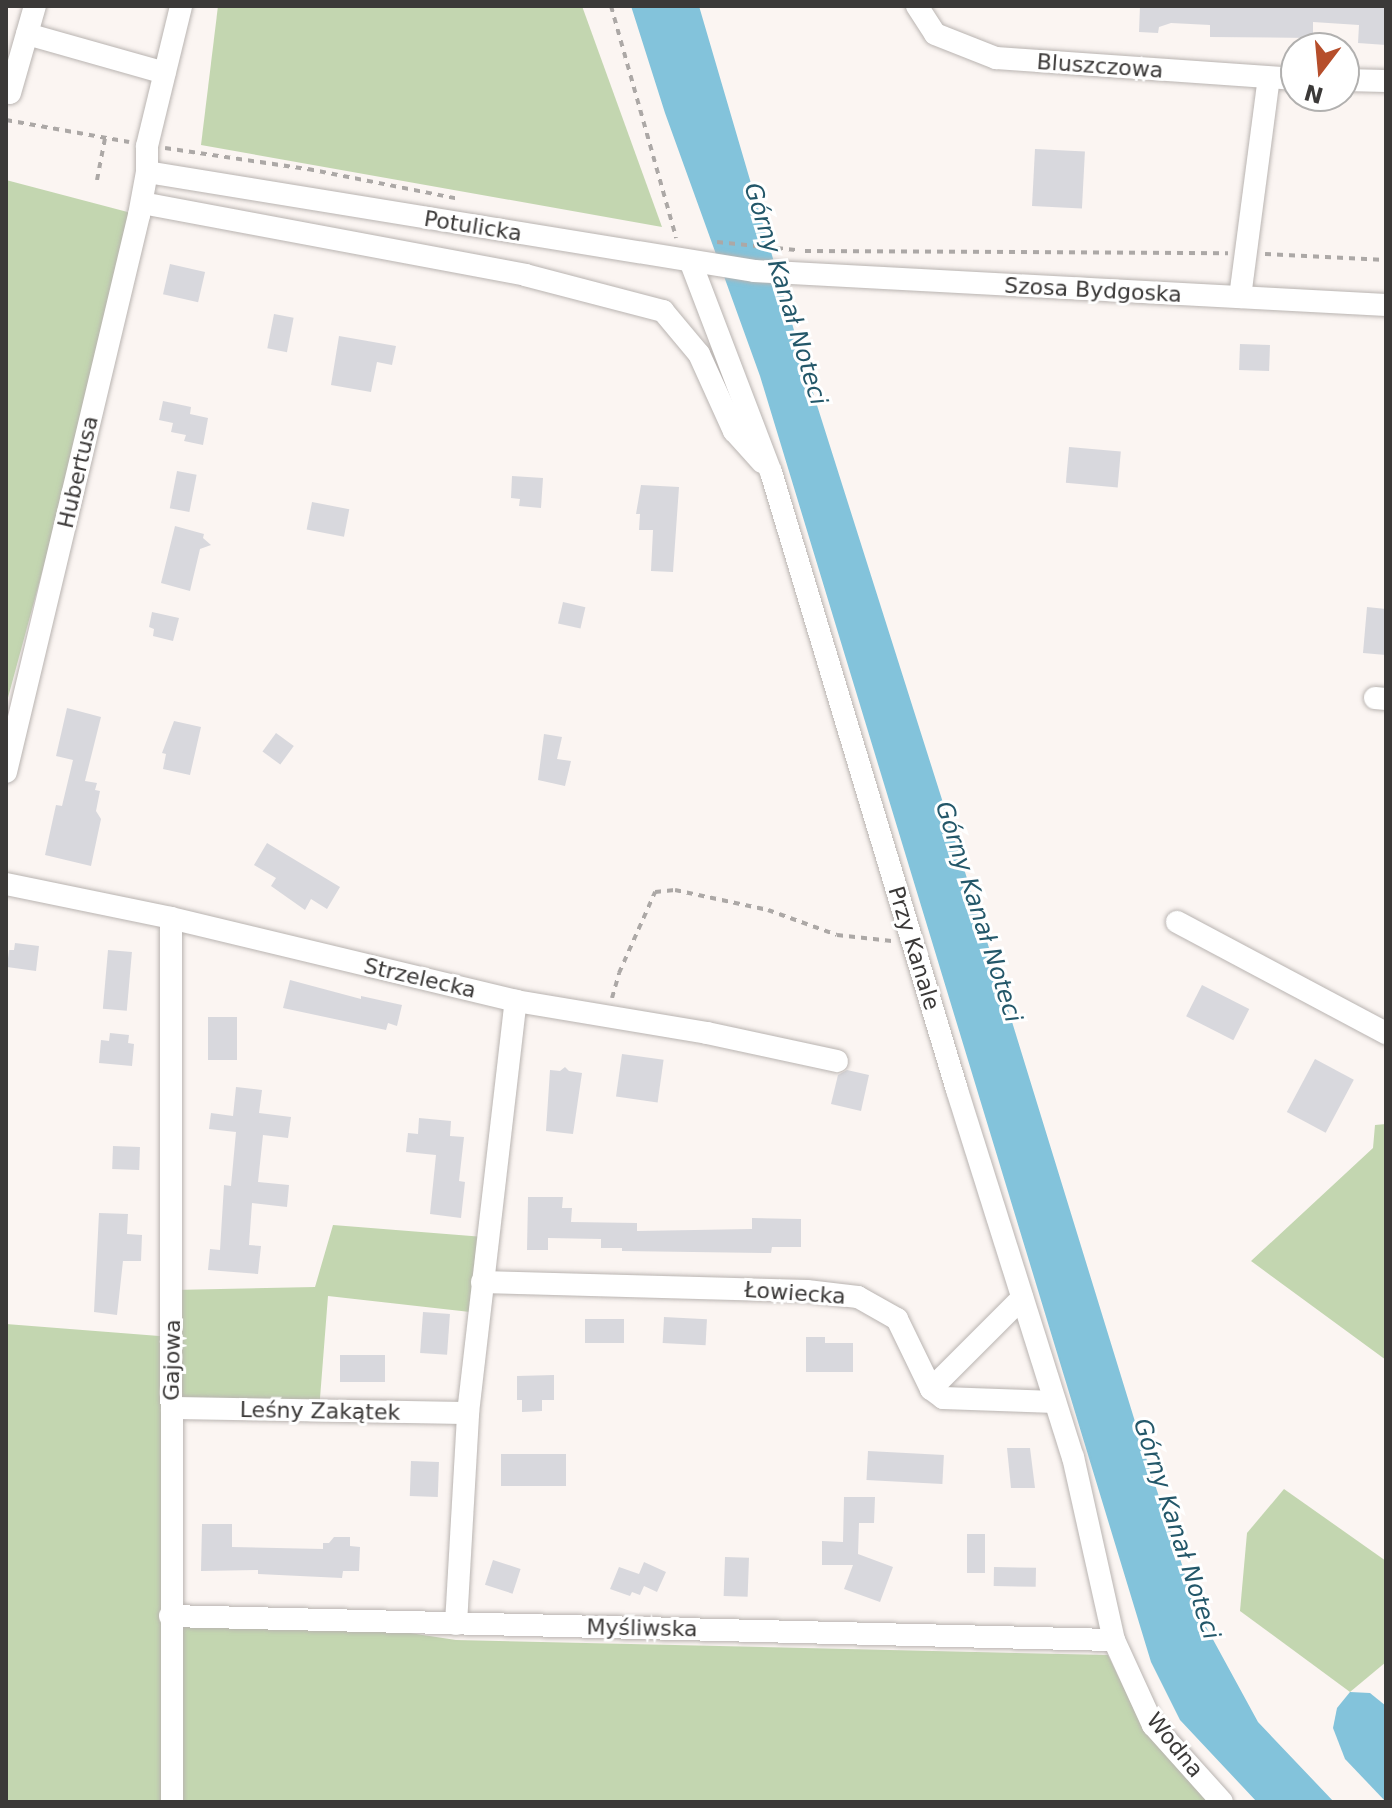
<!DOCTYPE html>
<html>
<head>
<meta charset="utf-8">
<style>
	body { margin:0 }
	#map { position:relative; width:1392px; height:1808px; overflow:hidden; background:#fbf5f2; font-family:"DejaVu Sans",sans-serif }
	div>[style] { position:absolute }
	.green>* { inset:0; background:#c3d6b0 }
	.water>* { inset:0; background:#83c3db }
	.building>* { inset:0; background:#d8d8dd; transform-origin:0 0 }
	.path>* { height:4px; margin-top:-2px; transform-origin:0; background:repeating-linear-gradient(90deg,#aca8a6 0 6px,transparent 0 12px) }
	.roads { filter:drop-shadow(0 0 2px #b9b4b1) drop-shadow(0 0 2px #b9b4b1) }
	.minor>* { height:22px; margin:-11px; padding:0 11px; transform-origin:11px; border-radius:11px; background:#fff }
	span { translate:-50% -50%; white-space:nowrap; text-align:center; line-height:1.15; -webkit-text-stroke:6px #fff; paint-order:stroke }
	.street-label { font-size:22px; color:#3b3938 }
	.water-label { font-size:24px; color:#235769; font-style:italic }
	.frame { position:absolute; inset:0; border:8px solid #3b3938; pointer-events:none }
	.north { position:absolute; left:1280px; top:32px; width:80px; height:80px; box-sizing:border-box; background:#fff; border:2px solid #b1b0af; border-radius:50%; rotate:196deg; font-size:22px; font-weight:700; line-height:32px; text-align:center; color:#3b3938 }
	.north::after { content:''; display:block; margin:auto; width:28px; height:36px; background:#b64e2b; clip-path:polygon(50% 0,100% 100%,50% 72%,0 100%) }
</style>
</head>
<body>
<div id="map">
	<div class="green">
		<div style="clip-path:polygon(218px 6px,582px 6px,662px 227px,201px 145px)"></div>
		<div style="clip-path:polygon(6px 180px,139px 215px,6px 705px)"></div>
		<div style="clip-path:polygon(1386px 1124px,1386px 1360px,1251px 1261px,1373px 1148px,1375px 1125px)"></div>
		<div style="clip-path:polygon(333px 1225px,484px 1237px,479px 1313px,328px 1296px,319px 1411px,172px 1408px,163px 1621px,324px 1620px,456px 1640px,1108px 1655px,1143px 1728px,1221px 1802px,6px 1802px,6px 1324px,172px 1337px,173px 1290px,315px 1287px)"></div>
		<div style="clip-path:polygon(1284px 1489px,1386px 1561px,1386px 1662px,1350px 1692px,1240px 1611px,1247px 1533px)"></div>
	</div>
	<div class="water">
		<div style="clip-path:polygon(631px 6px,699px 6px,803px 361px,997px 973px,1149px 1467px,1198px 1612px,1258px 1722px,1334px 1802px,1257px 1802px,1180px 1720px,1151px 1662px,760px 376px,665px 113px)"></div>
		<div style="clip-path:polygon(1350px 1692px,1370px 1693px,1386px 1706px,1386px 1802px,1345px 1759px,1333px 1728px,1337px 1708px)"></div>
	</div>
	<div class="building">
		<div style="clip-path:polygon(1140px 6px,1386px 6px,1386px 45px,1358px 43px,1359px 25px,1313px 22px,1313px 38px,1210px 37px,1210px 25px,1171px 23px,1159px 27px,1158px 33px,1139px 32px)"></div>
		<div style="left:1035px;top:149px;width:50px;height:57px;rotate:3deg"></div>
		<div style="left:170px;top:264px;width:36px;height:31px;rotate:13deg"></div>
		<div style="left:274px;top:314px;width:20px;height:35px;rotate:11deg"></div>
		<div style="clip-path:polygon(339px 336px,396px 346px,392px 365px,377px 362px,371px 392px,331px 385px)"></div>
		<div style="left:1240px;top:344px;width:30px;height:26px;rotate:2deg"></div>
		<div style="clip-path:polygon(163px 401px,191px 407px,190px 414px,208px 418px,203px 445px,184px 441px,186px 435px,171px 432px,173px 423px,159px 420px)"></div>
		<div style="left:1069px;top:447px;width:52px;height:36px;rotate:5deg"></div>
		<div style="left:177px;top:471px;width:20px;height:38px;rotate:11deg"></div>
		<div style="clip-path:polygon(512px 476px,543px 478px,541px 508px,519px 506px,520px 499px,511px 498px)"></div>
		<div style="clip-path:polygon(641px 485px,679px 487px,673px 572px,651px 571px,653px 530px,639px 530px,640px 514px,636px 514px)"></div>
		<div style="left:312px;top:502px;width:38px;height:28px;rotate:11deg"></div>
		<div style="clip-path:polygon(175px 526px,204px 534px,203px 538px,211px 545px,200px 549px,190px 591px,161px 583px)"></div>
		<div style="left:563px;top:602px;width:23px;height:22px;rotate:13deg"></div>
		<div style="clip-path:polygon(1367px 607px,1386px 609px,1386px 655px,1363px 653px)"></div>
		<div style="clip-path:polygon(152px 612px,179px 618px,173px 641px,153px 636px,154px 629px,149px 627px)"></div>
		<div style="clip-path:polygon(67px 708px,101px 717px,85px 781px,97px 783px,95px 790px,100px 791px,96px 811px,101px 819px,91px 866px,45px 855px,56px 805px,62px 806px,73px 760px,56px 756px)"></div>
		<div style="clip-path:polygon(174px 721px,201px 727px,190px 775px,163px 769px,166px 754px,162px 753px)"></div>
		<div style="left:276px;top:733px;width:22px;height:23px;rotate:36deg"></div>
		<div style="clip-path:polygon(544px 734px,562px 737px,557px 759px,571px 761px,565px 786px,538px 780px)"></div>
		<div style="clip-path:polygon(267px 843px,340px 887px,327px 909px,311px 899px,305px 910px,271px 886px,276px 878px,254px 865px)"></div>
		<div style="clip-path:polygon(15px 943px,39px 946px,36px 971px,7px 967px,9px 950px,14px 950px)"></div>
		<div style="left:108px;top:950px;width:24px;height:59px;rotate:5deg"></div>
		<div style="clip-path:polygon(290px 980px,361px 999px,361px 996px,402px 1005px,397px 1026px,388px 1023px,386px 1030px,283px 1008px)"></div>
		<div style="left:1202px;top:985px;width:53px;height:35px;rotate:27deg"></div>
		<div style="left:208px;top:1017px;width:29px;height:43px"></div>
		<div style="clip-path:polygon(110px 1033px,129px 1035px,128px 1043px,134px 1044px,132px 1066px,99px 1063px,101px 1040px,109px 1041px)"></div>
		<div style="left:622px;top:1054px;width:42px;height:43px;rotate:8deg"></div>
		<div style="left:1315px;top:1059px;width:44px;height:60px;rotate:28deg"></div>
		<div style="clip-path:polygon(565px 1067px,569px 1071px,582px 1073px,573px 1134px,546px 1131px,550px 1070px,560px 1071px)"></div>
		<div style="clip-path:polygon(847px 1070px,869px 1075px,861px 1111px,831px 1104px,838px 1075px)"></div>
		<div style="clip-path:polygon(236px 1087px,262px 1090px,259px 1113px,291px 1117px,288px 1138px,263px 1135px,258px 1182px,289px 1185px,287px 1207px,252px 1203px,249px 1245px,261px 1246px,258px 1274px,208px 1270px,210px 1249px,220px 1250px,224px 1185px,231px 1186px,236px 1132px,209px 1129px,211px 1113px,233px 1116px)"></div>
		<div style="clip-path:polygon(419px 1118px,451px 1121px,450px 1136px,464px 1137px,459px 1181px,465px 1182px,461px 1218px,430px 1214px,436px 1155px,406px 1152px,408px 1133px,418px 1134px)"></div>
		<div style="left:113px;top:1146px;width:27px;height:23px;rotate:2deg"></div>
		<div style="clip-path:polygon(528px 1197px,563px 1197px,562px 1208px,572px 1208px,571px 1222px,637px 1223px,637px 1231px,752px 1229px,752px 1218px,801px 1219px,801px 1247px,772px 1247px,771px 1253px,622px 1251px,622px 1248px,601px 1248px,601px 1239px,548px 1238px,548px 1250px,527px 1250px)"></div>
		<div style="clip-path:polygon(99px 1213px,128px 1214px,127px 1234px,142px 1235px,141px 1261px,123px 1261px,117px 1315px,94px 1312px)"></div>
		<div style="left:423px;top:1312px;width:27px;height:41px;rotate:4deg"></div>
		<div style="left:664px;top:1317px;width:43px;height:26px;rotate:3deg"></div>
		<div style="left:585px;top:1319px;width:39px;height:24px"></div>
		<div style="clip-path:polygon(806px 1337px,825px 1337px,825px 1343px,853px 1343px,853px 1372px,806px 1372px)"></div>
		<div style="left:385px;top:1355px;width:27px;height:45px;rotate:90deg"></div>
		<div style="clip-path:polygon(554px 1375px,554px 1400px,542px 1400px,542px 1411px,522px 1412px,522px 1400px,517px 1400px,517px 1376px)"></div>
		<div style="clip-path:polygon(1007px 1448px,1030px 1448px,1035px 1488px,1011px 1488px)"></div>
		<div style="left:868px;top:1451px;width:76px;height:29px;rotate:3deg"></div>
		<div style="left:501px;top:1454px;width:65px;height:32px"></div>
		<div style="left:411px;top:1461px;width:28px;height:35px;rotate:2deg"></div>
		<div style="clip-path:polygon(844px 1497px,875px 1497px,874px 1523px,859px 1523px,858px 1554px,893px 1567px,880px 1602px,844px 1589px,853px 1565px,822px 1565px,822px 1541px,843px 1542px)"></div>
		<div style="clip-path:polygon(202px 1524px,232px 1524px,232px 1547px,323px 1549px,323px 1543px,329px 1543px,334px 1537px,350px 1537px,350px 1546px,360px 1547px,359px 1571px,343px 1571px,342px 1578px,258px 1574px,258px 1570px,201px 1571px)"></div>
		<div style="left:967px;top:1534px;width:18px;height:39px"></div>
		<div style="left:725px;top:1557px;width:24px;height:39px;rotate:2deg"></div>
		<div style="left:493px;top:1560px;width:29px;height:26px;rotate:18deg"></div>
		<div style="clip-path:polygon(644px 1562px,666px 1572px,657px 1592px,644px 1586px,640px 1595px,632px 1592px,630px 1596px,610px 1589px,619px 1567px,639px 1574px)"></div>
		<div style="left:994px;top:1567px;width:42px;height:19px;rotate:1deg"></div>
	</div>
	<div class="path">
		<div style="left:611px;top:6px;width:241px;rotate:74.3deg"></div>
		<div style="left:6px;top:120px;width:125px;rotate:10.1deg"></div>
		<div style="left:165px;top:148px;width:145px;rotate:8.4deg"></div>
		<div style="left:308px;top:169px;width:155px;rotate:11.2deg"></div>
		<div style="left:97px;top:180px;width:43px;rotate:-79.2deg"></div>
		<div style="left:717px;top:242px;width:79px;rotate:5.8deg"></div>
		<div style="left:805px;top:251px;width:423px;rotate:0.3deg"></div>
		<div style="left:1265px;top:254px;width:121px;rotate:2.8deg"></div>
		<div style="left:612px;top:998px;width:26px;rotate:-74deg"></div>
		<div style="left:619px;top:973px;width:89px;rotate:-66deg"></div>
		<div style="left:655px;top:892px;width:20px;rotate:-6deg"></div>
		<div style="left:675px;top:890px;width:95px;rotate:12.1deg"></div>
		<div style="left:768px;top:910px;width:73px;rotate:19.9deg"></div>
		<div style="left:837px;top:935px;width:55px;rotate:6.2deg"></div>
	</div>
	<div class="roads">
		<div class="minor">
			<div style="left:917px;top:6px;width:33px;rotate:57deg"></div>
			<div style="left:935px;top:34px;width:66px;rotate:21.5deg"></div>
			<div style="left:996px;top:58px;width:301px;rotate:4deg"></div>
			<div style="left:27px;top:34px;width:143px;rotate:15.8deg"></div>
			<div style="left:1344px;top:80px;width:42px;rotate:1.4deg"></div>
			<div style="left:6px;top:91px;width:4px;rotate:27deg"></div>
			<div style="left:10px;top:93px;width:91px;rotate:-74deg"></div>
			<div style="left:147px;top:172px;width:615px;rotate:9.26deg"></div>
			<div style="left:754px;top:271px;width:633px;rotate:3.08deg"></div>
			<div style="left:142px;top:203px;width:390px;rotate:10.6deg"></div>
			<div style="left:525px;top:275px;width:143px;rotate:14.6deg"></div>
			<div style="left:663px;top:311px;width:56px;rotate:50.1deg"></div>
			<div style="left:699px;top:354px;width:85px;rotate:65.6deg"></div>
			<div style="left:734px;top:431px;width:42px;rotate:47.9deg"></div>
			<div style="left:691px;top:263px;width:224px;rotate:69.1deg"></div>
			<div style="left:771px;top:472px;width:645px;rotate:73.25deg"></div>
			<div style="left:957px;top:1090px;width:385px;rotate:72.5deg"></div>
			<div style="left:1073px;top:1457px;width:188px;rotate:77.4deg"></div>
			<div style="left:1114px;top:1640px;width:94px;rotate:65.4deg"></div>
			<div style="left:1153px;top:1725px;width:103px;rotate:48.1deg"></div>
			<div style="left:1240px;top:297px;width:221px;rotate:-82.5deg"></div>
			<div style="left:1375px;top:698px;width:11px;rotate:5deg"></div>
			<div style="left:6px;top:772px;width:573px;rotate:-76.57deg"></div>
			<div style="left:139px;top:215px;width:44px;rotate:-79.5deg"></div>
			<div style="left:147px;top:172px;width:26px;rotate:-90deg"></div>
			<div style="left:147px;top:146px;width:144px;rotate:-76.3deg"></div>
			<div style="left:6px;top:884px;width:168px;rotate:11.6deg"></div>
			<div style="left:171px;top:918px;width:355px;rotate:13.5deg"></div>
			<div style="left:516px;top:1001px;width:194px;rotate:9.5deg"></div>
			<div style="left:707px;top:1033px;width:133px;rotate:12.2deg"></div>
			<div style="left:171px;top:918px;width:884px;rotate:89.94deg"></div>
			<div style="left:1177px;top:922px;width:237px;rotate:28deg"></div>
			<div style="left:482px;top:1282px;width:325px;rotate:1.6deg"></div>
			<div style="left:807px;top:1291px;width:51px;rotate:6.7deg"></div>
			<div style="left:858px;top:1297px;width:45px;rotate:29.4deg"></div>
			<div style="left:897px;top:1319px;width:78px;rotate:64.1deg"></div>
			<div style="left:931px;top:1389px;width:15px;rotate:37deg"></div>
			<div style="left:943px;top:1398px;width:112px;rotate:2deg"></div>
			<div style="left:931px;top:1389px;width:129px;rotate:-45deg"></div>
			<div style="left:172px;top:1408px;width:296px;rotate:1deg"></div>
			<div style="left:170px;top:1616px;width:944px;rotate:1.46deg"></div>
			<div style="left:456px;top:1624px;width:211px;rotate:-86.7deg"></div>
			<div style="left:468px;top:1413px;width:415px;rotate:-83.4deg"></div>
		</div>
	</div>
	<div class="street-label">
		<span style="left:1100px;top:66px;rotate:4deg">Bluszczowa</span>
		<span style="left:473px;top:226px;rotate:9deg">Potulicka</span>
		<span style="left:1093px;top:290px;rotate:3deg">Szosa Bydgoska</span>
		<span style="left:78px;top:472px;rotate:-77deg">Hubertusa</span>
		<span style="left:914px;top:948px;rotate:73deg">Przy Kanale</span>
		<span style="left:420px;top:978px;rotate:13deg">Strzelecka</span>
		<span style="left:795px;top:1293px;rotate:4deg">Łowiecka</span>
		<span style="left:172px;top:1360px;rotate:-89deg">Gajowa</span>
		<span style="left:320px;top:1411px;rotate:1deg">Leśny Zakątek</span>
		<span style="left:642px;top:1628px;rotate:1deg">Myśliwska</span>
		<span style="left:1175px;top:1745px;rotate:51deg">Wodna</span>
	</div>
	<div class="water-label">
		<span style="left:785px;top:294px;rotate:73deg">Górny Kanał Noteci</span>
		<span style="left:978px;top:912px;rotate:72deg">Górny Kanał Noteci</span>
		<span style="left:1176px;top:1529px;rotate:72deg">Górny Kanał Noteci</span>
	</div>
	<div class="frame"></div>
	<div class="north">N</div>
</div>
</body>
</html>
